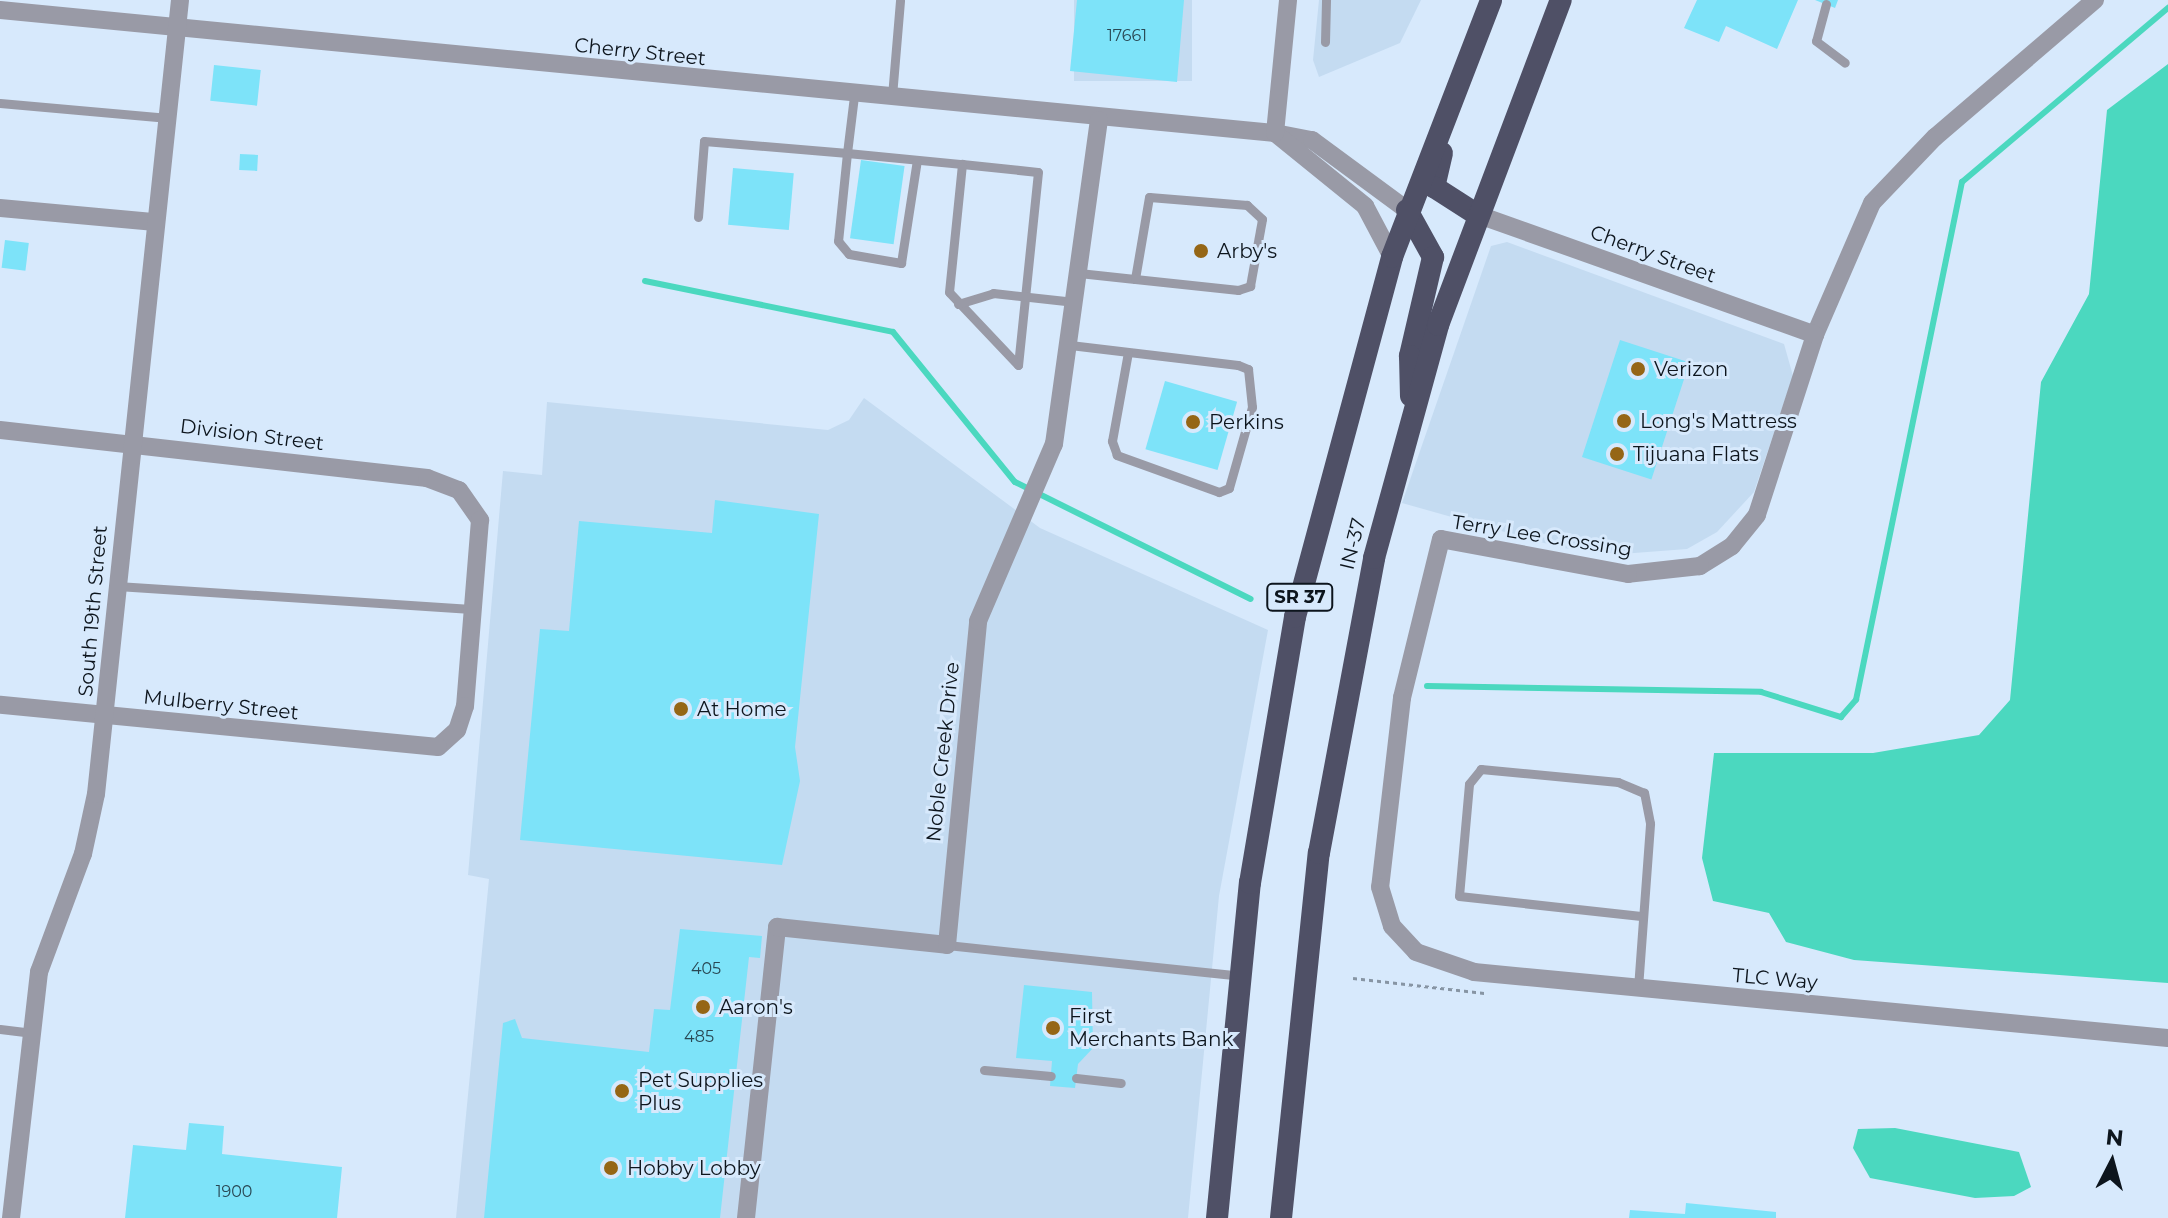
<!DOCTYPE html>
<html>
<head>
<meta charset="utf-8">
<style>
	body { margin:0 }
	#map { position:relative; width:2168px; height:1218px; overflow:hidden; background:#d7e9fc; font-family:Montserrat,sans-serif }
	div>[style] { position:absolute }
	.built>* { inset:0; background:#c4dbf1; transform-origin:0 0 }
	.water>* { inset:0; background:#4bd8bf }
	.stream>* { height:6px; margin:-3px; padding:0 3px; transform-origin:3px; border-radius:3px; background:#4bd8bf }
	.building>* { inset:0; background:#7de3f9; transform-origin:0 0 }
	.path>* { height:3px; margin-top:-1.5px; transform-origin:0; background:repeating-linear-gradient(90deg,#8795a4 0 4px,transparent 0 8px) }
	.service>* { height:9px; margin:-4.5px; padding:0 4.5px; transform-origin:4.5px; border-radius:4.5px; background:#999aa6 }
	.minor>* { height:18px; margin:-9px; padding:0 9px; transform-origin:9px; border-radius:9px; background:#999aa6 }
	.trunk>* { height:22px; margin:-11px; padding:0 11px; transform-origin:11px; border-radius:11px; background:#4f5066 }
	.dots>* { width:22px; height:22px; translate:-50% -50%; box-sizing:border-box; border:4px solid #d7e9fc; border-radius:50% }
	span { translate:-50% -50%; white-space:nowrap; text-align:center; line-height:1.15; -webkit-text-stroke:6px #d7e9fc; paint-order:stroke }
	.number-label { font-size:16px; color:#294854 }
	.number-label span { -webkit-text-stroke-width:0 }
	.shield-label span { padding:2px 6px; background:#d7e9fc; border:2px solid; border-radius:6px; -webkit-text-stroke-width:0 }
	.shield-label { font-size:18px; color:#0d151d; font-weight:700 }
	.street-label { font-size:20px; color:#0d151d }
	.poi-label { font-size:20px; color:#0d151d }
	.left { translate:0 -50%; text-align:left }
	.north { position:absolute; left:2072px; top:1122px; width:80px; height:80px; -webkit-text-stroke:6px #d7e9fc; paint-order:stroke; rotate:6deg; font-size:22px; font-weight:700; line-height:32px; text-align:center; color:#0d151d }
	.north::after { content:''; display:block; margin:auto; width:28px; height:36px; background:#0d151d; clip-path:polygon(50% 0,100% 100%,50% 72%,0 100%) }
</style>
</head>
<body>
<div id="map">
	<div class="built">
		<div style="left:1074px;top:0;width:118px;height:81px"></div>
		<div style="clip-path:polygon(1319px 0,1421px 0,1400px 43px,1319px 77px,1313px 60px)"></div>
		<div style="clip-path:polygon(1507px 242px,1784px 344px,1793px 376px,1754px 492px,1717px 532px,1687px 549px,1621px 554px,1562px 548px,1402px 503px,1491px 246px)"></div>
		<div style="clip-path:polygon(864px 398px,1040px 528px,1268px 630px,1219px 896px,1188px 1218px,456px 1218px,489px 879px,468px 875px,503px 471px,542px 475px,547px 402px,828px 430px,849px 420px)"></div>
	</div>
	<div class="water">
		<div style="clip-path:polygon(2168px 64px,2168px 983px,1854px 960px,1786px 942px,1769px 913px,1713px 901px,1702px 858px,1714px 753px,1873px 753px,1979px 735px,2010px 700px,2041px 382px,2089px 294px,2107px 110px)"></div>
		<div style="clip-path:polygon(1895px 1128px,2019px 1152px,2031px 1187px,2014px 1196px,1975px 1198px,1870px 1178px,1853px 1148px,1858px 1129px)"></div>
	</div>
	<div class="stream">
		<div style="left:645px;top:281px;width:253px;rotate:11.6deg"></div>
		<div style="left:893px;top:332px;width:193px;rotate:50.9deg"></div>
		<div style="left:1015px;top:482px;width:263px;rotate:26.4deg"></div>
		<div style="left:1427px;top:686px;width:334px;rotate:1deg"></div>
		<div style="left:1761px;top:692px;width:84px;rotate:17.4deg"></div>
		<div style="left:1841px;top:717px;width:23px;rotate:-49deg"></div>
		<div style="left:1856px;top:700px;width:529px;rotate:-78.44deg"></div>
		<div style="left:1962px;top:182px;width:270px;rotate:-40.2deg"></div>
	</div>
	<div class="building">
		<div style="clip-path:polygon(1077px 0,1184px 0,1177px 82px,1070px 71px)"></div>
		<div style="clip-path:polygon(1697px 0,1798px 0,1777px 49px,1726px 26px,1719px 42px,1684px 28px)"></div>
		<div style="clip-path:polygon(1815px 0,1838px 0,1835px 8px)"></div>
		<div style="left:214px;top:65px;width:47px;height:36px;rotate:6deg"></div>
		<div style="left:240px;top:154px;width:18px;height:16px;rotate:3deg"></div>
		<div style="left:861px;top:160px;width:44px;height:79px;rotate:8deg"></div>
		<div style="left:733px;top:168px;width:61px;height:57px;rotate:5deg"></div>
		<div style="left:5px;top:240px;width:24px;height:28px;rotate:7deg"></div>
		<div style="left:1620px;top:340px;width:73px;height:123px;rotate:18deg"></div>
		<div style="left:1165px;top:381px;width:75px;height:71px;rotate:16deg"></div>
		<div style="clip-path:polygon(715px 500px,819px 514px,795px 747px,800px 781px,782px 865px,520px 840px,540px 629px,569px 631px,579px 521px,712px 533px)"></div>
		<div style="clip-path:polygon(680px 929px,762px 936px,760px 958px,749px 957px,720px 1218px,484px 1218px,503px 1023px,515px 1019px,522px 1038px,649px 1052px,654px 1009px,670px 1010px)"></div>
		<div style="clip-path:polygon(1024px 985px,1092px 992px,1093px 1048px,1078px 1064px,1075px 1088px,1050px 1086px,1052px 1061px,1016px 1058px)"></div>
		<div style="clip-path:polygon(189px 1123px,224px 1126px,222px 1154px,342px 1167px,337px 1218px,125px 1218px,133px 1145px,186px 1150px)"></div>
		<div style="clip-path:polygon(1686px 1203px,1776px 1212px,1776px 1218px,1629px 1218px,1630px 1210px,1685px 1214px)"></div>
	</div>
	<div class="path">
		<div style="left:1353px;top:978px;width:132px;rotate:6.5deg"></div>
	</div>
	<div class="service">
		<div style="left:1826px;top:4px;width:38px;rotate:105deg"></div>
		<div style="left:1816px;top:41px;width:36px;rotate:37deg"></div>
		<div style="left:1325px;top:42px;width:42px;rotate:-88.6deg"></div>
		<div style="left:854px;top:96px;width:57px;rotate:97deg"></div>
		<div style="left:847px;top:153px;width:116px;rotate:5.5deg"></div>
		<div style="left:892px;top:96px;width:96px;rotate:-85.2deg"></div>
		<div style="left:0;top:103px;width:169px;rotate:5.1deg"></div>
		<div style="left:962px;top:164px;width:76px;rotate:6deg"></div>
		<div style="left:1038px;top:172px;width:194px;rotate:95.9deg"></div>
		<div style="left:1018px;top:365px;width:100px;rotate:-133.4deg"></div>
		<div style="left:949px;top:292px;width:129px;rotate:-84.2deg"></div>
		<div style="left:698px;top:217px;width:76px;rotate:-85.5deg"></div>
		<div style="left:704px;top:141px;width:144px;rotate:4.8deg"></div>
		<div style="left:847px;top:153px;width:88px;rotate:95.8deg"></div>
		<div style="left:838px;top:241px;width:17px;rotate:50deg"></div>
		<div style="left:849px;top:254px;width:53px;rotate:9.8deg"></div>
		<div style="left:901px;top:263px;width:104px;rotate:-81.2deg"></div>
		<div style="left:1079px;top:273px;width:56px;rotate:6.1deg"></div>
		<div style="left:1135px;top:279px;width:104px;rotate:6.1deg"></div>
		<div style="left:1238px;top:290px;width:13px;rotate:-18deg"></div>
		<div style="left:1250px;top:286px;width:68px;rotate:-79.8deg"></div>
		<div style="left:1262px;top:219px;width:21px;rotate:-137deg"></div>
		<div style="left:1247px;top:205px;width:98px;rotate:-175.3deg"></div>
		<div style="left:1149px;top:197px;width:83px;rotate:99.7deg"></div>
		<div style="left:958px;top:304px;width:37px;rotate:-17deg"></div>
		<div style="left:993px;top:293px;width:82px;rotate:6.3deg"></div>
		<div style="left:1070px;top:345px;width:169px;rotate:6.8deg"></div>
		<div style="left:1238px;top:365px;width:11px;rotate:22deg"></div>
		<div style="left:1248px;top:369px;width:38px;rotate:84deg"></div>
		<div style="left:1252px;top:407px;width:84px;rotate:105.9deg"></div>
		<div style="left:1229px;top:488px;width:11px;rotate:158deg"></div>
		<div style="left:1219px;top:492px;width:109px;rotate:-160.1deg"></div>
		<div style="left:1117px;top:455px;width:15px;rotate:-110deg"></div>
		<div style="left:1112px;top:441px;width:90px;rotate:-79.8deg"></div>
		<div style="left:117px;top:586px;width:355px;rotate:3.7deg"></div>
		<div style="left:947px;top:945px;width:295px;rotate:6deg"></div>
		<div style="left:1638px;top:988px;width:165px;rotate:-85.8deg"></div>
		<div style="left:1650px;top:823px;width:31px;rotate:-101deg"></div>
		<div style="left:1644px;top:793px;width:28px;rotate:-157deg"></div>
		<div style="left:1618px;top:782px;width:138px;rotate:-174.6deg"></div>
		<div style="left:1481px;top:769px;width:19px;rotate:129deg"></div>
		<div style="left:1469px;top:784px;width:112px;rotate:95.1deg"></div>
		<div style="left:1459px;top:896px;width:183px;rotate:6.3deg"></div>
		<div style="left:0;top:1029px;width:31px;rotate:7deg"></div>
		<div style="left:984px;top:1070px;width:67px;rotate:5.1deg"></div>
		<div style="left:1076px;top:1078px;width:45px;rotate:6.3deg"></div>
	</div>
	<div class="minor">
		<div style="left:2095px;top:0;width:211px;rotate:139.4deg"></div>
		<div style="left:1935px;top:137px;width:91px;rotate:133.7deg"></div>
		<div style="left:1872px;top:203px;width:144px;rotate:113.4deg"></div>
		<div style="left:1815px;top:335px;width:189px;rotate:107.9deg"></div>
		<div style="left:1757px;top:515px;width:40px;rotate:129deg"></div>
		<div style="left:1732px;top:546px;width:38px;rotate:148deg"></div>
		<div style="left:1700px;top:566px;width:72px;rotate:173.7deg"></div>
		<div style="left:1628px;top:574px;width:190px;rotate:-169.4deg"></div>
		<div style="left:1441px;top:539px;width:164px;rotate:103.8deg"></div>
		<div style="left:1402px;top:698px;width:190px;rotate:96.6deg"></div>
		<div style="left:1380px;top:887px;width:41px;rotate:72.9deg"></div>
		<div style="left:1392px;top:926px;width:35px;rotate:47deg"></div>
		<div style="left:1416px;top:952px;width:61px;rotate:19deg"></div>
		<div style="left:1474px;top:972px;width:697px;rotate:5.43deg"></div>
		<div style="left:0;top:10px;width:1281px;rotate:5.51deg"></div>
		<div style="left:1275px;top:133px;width:38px;rotate:11deg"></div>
		<div style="left:1312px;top:140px;width:118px;rotate:36.4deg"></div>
		<div style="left:1275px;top:133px;width:116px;rotate:39deg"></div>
		<div style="left:1365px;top:206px;width:58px;rotate:62.1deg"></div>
		<div style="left:1275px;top:133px;width:134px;rotate:-84.4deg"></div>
		<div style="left:0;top:208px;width:156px;rotate:5.2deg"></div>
		<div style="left:1476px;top:214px;width:360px;rotate:19.6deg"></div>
		<div style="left:0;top:430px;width:430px;rotate:6.4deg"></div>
		<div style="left:427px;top:478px;width:34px;rotate:21deg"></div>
		<div style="left:459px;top:490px;width:37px;rotate:55deg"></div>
		<div style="left:480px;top:520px;width:187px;rotate:94.6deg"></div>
		<div style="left:465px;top:706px;width:25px;rotate:108deg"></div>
		<div style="left:457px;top:730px;width:25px;rotate:138deg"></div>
		<div style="left:438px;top:747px;width:440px;rotate:-174.5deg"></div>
		<div style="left:11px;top:1218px;width:248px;rotate:-83.5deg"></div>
		<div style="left:39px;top:972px;width:126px;rotate:-69.6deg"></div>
		<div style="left:83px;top:854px;width:61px;rotate:-77.8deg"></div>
		<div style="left:96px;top:794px;width:798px;rotate:-83.96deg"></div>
		<div style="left:746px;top:1218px;width:293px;rotate:-83.9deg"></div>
		<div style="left:777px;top:927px;width:171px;rotate:6deg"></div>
		<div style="left:947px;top:945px;width:325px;rotate:-84.5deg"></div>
		<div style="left:978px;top:621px;width:193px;rotate:-66.8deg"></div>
		<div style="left:1054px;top:444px;width:327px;rotate:-82.1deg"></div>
	</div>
	<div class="trunk">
		<div style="left:1442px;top:153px;width:35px;rotate:103deg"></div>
		<div style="left:1434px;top:187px;width:50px;rotate:32.7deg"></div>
		<div style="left:1407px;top:210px;width:54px;rotate:61deg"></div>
		<div style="left:1433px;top:257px;width:102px;rotate:103.1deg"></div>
		<div style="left:1410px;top:356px;width:40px;rotate:88.6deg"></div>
		<div style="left:1217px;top:1218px;width:337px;rotate:-84.4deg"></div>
		<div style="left:1250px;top:883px;width:270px;rotate:-80.4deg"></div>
		<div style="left:1295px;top:617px;width:373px;rotate:-74.9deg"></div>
		<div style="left:1392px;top:257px;width:275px;rotate:-68.9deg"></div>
		<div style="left:1281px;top:1218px;width:367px;rotate:-84.1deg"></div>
		<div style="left:1319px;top:853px;width:300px;rotate:-79.4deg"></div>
		<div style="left:1374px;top:558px;width:242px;rotate:-74.6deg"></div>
		<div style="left:1438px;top:325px;width:347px;rotate:-69.3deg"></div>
	</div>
	<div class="dots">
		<div style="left:1201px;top:251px;background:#956616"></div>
		<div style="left:1638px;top:369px;background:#956616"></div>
		<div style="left:1624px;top:421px;background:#956616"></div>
		<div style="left:1193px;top:422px;background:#956616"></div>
		<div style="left:1617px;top:454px;background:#956616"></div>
		<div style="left:681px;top:709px;background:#956616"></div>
		<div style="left:703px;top:1007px;background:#956616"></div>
		<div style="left:1053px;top:1028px;background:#956616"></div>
		<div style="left:622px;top:1091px;background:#956616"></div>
		<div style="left:611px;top:1168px;background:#956616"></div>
	</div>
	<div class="number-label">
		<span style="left:1127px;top:36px">17661</span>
		<span style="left:706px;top:969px">405</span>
		<span style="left:699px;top:1037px">485</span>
		<span style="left:234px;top:1192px">1900</span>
	</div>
	<div class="shield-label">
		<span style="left:1300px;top:597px">SR 37</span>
	</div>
	<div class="street-label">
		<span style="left:640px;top:52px;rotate:6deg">Cherry Street</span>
		<span style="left:1653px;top:254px;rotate:20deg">Cherry Street</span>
		<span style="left:252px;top:435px;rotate:7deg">Division Street</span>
		<span style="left:1542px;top:536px;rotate:9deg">Terry Lee Crossing</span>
		<span style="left:1353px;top:544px;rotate:-76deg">IN-37</span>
		<span style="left:93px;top:611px;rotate:-85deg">South 19th Street</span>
		<span style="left:221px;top:705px;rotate:6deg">Mulberry Street</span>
		<span style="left:943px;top:752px;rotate:-84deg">Noble Creek Drive</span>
		<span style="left:1775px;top:979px;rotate:5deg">TLC Way</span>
	</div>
	<div class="poi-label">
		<span class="left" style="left:1217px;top:251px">Arby's</span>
		<span class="left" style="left:1654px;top:369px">Verizon</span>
		<span class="left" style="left:1640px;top:421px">Long's Mattress</span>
		<span class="left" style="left:1209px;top:422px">Perkins</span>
		<span class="left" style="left:1633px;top:454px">Tijuana Flats</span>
		<span class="left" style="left:697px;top:709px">At Home</span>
		<span class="left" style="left:719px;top:1007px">Aaron's</span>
		<span class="left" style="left:1069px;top:1028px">First<br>Merchants Bank</span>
		<span class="left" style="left:638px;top:1092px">Pet Supplies<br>Plus</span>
		<span class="left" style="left:627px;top:1168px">Hobby Lobby</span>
	</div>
	<div class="north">N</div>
</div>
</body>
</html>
